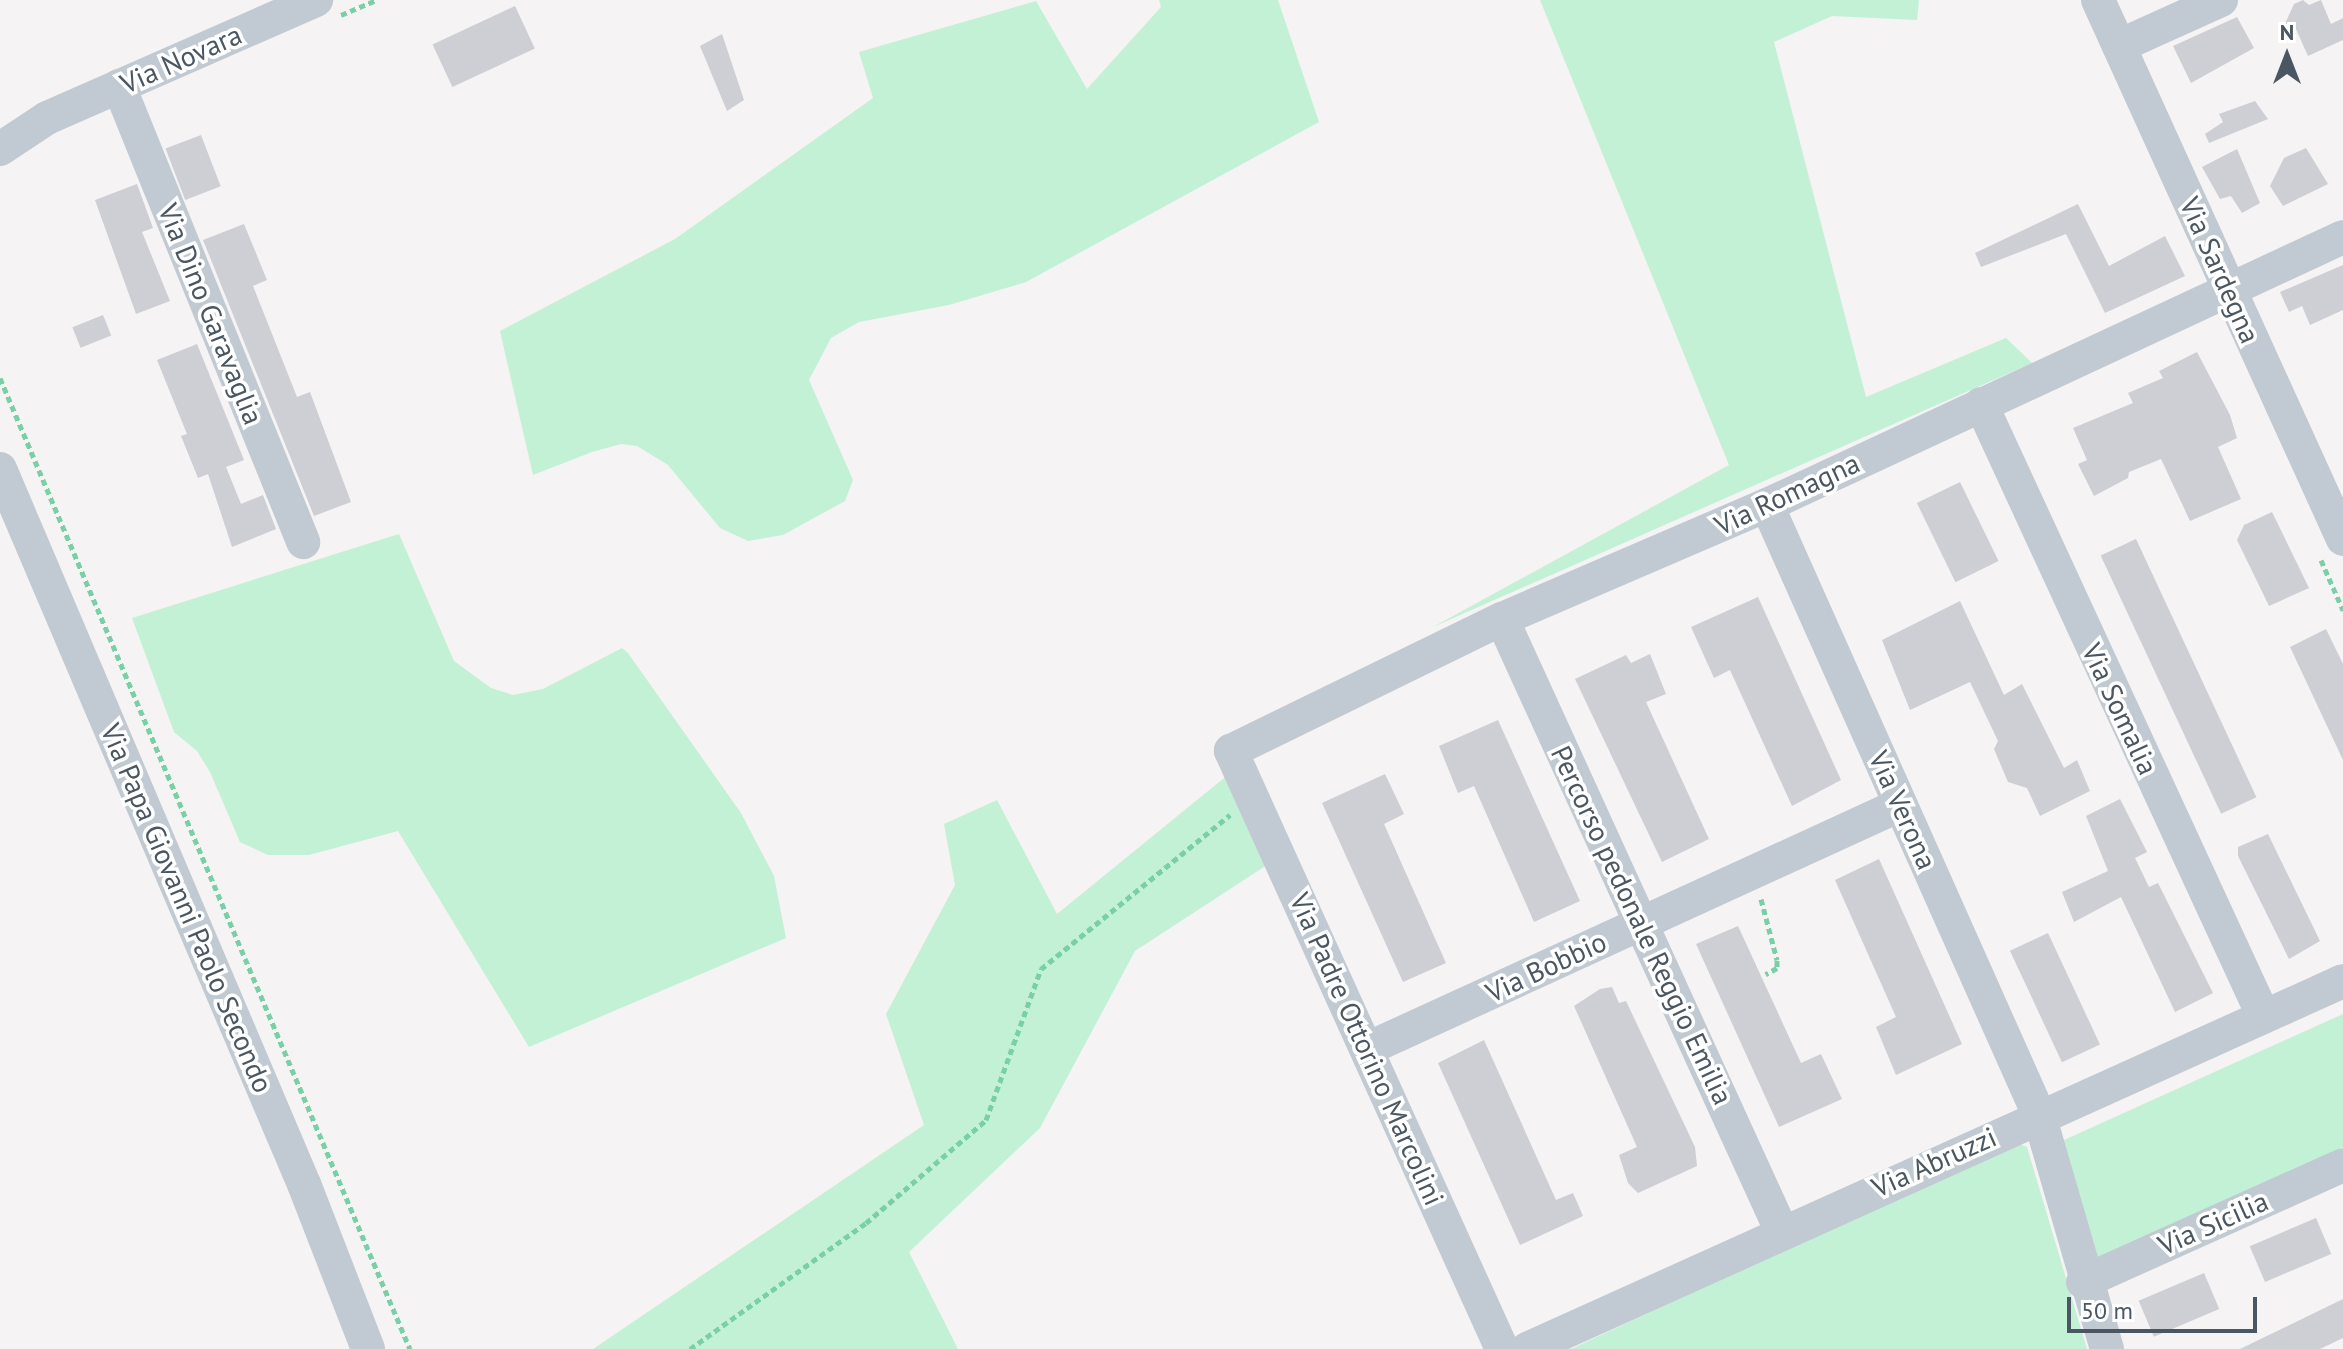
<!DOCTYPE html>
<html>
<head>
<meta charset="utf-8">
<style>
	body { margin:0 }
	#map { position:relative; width:2343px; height:1349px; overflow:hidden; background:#f5f3f3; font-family:"PT Sans",sans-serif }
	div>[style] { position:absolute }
	.green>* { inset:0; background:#c3f1d5 }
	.building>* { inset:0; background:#cdcfd5; transform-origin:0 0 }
	.path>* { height:5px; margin-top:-2.5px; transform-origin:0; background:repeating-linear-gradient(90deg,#7ad0a6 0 6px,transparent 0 10px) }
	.minor>* { height:34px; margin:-17px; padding:0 17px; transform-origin:17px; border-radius:17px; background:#c1cad2 }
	span { translate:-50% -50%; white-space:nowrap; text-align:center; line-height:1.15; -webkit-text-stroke:7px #fff; paint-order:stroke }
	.street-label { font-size:28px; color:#4a5661 }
	.north { position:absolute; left:2247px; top:16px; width:80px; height:80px; -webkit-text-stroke:6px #fff; paint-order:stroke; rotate:0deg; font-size:22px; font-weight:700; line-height:32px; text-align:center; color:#4a5661 }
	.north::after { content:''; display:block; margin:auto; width:28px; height:36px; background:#4a5661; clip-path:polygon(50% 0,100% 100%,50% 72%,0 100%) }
	.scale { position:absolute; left:2067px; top:1297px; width:190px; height:36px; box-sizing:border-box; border:4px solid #4a5661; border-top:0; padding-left:10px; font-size:24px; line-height:28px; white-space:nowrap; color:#4a5661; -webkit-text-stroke:6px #fff; paint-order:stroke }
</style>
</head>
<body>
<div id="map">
	<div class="green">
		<div style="clip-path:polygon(1159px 0,1278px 0,1319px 122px,1026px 282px,949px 305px,859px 322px,831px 338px,809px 380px,853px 480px,845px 501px,783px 535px,748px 541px,720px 528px,668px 465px,637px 446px,621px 444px,592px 452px,533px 475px,500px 331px,675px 239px,873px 98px,859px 52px,1036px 1px,1087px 89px,1161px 7px)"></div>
		<div style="clip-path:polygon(1540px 0,1919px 0,1917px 20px,1832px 16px,1774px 42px,1866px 397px,2006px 338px,2032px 363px,1433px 627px,1729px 465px)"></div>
		<div style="clip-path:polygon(399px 534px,454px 661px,491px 688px,513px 695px,543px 689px,622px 648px,628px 653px,741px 813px,774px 876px,786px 938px,529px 1047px,398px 831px,309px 855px,268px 855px,240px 842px,210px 772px,197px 751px,174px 732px,132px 618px)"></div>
		<div style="clip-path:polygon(1229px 774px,1270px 863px,1135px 951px,1040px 1128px,909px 1252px,958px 1349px,593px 1349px,924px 1125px,886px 1014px,955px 885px,944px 824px,997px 800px,1057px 914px)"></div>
		<div style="clip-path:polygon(2343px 1014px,2343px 1147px,2097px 1259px,2064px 1140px)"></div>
		<div style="clip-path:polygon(2015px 1142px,2027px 1147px,2087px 1349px,1571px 1349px)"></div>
	</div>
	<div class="building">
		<div style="clip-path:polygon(2303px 0,2309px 5px,2321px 0,2331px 24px,2343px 18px,2343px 40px,2308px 56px,2295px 27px,2284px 26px,2294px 4px)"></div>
		<div style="left:515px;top:6px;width:47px;height:91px;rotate:65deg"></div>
		<div style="clip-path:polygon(2237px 17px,2254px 48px,2191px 83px,2173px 46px)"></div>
		<div style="clip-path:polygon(722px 34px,744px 100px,727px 111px,700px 46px)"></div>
		<div style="clip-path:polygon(2255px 101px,2268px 119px,2209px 143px,2205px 134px,2223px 122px,2219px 114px)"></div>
		<div style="left:201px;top:135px;width:55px;height:38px;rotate:69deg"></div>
		<div style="clip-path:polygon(2306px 148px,2328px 184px,2283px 206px,2270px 186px,2284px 158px)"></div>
		<div style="clip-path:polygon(2237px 149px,2260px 203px,2242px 213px,2231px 196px,2220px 199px,2202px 167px)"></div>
		<div style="clip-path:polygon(137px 184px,153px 228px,142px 232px,170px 301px,136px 314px,95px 200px)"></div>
		<div style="clip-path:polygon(2078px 204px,2109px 266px,2165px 236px,2185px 276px,2105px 313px,2066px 234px,1981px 267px,1975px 253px)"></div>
		<div style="clip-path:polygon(244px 224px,267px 280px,253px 286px,297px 397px,310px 392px,351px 502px,314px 516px,203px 240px)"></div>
		<div style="clip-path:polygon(2343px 265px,2343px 310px,2310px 325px,2302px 306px,2289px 312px,2280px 292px)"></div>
		<div style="left:103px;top:315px;width:22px;height:33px;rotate:68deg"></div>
		<div style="clip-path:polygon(197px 344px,244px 460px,226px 467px,241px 504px,263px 495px,276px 529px,232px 547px,208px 474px,198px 478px,181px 436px,187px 434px,157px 360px)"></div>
		<div style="clip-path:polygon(2197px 352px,2230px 415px,2237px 438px,2218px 447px,2241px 499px,2190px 521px,2161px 459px,2129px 472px,2128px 478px,2094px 496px,2078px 464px,2087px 460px,2073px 428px,2133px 403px,2128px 393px,2163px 378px,2159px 371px)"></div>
		<div style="left:1960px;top:482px;width:88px;height:48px;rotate:64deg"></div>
		<div style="clip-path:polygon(2272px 512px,2309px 588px,2269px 606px,2237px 540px,2244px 525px)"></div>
		<div style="left:2136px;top:539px;width:285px;height:39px;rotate:65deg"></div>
		<div style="clip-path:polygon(1758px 597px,1841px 780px,1792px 806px,1730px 670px,1714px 678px,1691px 627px)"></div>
		<div style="clip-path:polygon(1960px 601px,2004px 695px,2022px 684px,2064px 768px,2077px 760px,2090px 791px,2040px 816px,2027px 788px,2008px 782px,1994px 749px,1998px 741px,1970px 682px,1910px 710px,1882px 640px)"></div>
		<div style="clip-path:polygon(2326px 629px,2343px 664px,2343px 760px,2290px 647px)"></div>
		<div style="clip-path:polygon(1650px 654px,1666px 694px,1646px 702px,1709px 839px,1662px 862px,1575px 679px,1626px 655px,1631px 663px)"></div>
		<div style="clip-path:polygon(1498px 720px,1580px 901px,1534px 922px,1474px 786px,1458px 793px,1439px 746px)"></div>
		<div style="clip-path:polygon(1385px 774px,1404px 814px,1384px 824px,1446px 963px,1403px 982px,1322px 803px)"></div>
		<div style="clip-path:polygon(2120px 799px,2147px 852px,2135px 858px,2149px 887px,2158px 883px,2213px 993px,2175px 1012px,2121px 897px,2074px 922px,2062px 892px,2108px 871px,2086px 816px)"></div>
		<div style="clip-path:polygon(2268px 834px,2320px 941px,2289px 959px,2238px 856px,2238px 847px)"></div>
		<div style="clip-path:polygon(1879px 859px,1962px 1044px,1896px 1075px,1876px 1027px,1896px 1017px,1835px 880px)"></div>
		<div style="clip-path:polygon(1738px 926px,1801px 1063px,1821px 1054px,1842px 1099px,1779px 1127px,1696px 944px)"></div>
		<div style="left:2048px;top:933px;width:123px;height:42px;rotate:65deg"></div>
		<div style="clip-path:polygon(1612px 987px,1619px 1003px,1626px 1001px,1695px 1147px,1697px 1166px,1638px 1193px,1628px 1183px,1619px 1155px,1637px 1147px,1574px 1006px,1600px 989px)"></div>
		<div style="clip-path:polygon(1484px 1040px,1556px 1200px,1573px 1193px,1583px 1216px,1520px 1245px,1438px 1063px)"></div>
		<div style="left:2316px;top:1218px;width:39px;height:72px;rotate:67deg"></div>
		<div style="left:2204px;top:1273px;width:39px;height:71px;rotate:67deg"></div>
		<div style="clip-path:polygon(2343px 1299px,2343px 1338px,2320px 1349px,2240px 1349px)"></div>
	</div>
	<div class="path">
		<div style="left:341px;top:15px;width:39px;rotate:-23deg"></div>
		<div style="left:0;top:378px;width:1054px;rotate:67.11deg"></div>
		<div style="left:2321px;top:560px;width:55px;rotate:66.3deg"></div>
		<div style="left:1761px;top:899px;width:63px;rotate:75.3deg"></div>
		<div style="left:1777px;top:960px;width:8px;rotate:90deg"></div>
		<div style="left:1777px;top:968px;width:13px;rotate:151deg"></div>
		<div style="left:690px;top:1349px;width:216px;rotate:-35.6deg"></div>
		<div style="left:866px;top:1223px;width:158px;rotate:-40.6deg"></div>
		<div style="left:986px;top:1120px;width:161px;rotate:-70deg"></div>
		<div style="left:1041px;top:969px;width:244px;rotate:-39.2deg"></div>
	</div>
	<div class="minor">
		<div style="left:2098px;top:0;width:592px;rotate:65.56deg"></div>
		<div style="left:2119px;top:46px;width:112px;rotate:-24.3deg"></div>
		<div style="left:119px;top:86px;width:492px;rotate:68deg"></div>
		<div style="left:0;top:149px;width:56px;rotate:-33.4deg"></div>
		<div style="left:47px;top:118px;width:294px;rotate:-23.7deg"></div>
		<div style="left:1981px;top:404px;width:671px;rotate:65.23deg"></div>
		<div style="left:0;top:469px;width:777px;rotate:66.97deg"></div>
		<div style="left:304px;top:1184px;width:177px;rotate:68.8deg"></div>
		<div style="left:1767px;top:505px;width:668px;rotate:65.97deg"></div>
		<div style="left:2039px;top:1115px;width:244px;rotate:73.8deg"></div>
		<div style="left:1502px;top:619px;width:672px;rotate:65.46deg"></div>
		<div style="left:1367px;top:1049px;width:586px;rotate:-24.6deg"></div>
		<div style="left:2083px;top:1282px;width:285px;rotate:-24.2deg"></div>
		<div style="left:1502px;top:1349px;width:657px;rotate:-114.38deg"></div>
		<div style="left:1231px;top:751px;width:301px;rotate:-26deg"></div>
		<div style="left:1502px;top:619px;width:288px;rotate:-23.3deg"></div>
		<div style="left:1767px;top:505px;width:635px;rotate:-24.95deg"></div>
		<div style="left:1527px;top:1349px;width:895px;rotate:-24.27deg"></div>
	</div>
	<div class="street-label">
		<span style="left:181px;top:59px;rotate:-24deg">Via Novara</span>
		<span style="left:2220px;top:270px;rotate:66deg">Via Sardegna</span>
		<span style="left:211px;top:314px;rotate:68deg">Via Dino Garavaglia</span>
		<span style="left:1787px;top:494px;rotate:-25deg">Via Romagna</span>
		<span style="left:2120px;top:709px;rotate:65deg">Via Somalia</span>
		<span style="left:1903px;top:810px;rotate:66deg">Via Verona</span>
		<span style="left:187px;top:908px;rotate:67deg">Via Papa Giovanni Paolo Secondo</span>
		<span style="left:1642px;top:925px;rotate:65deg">Percorso pedonale Reggio Emilia</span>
		<span style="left:1546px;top:967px;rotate:-25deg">Via Bobbio</span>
		<span style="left:1367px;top:1049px;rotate:66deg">Via Padre Ottorino Marcolini</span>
		<span style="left:1934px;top:1162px;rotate:-24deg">Via Abruzzi</span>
		<span style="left:2213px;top:1223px;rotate:-24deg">Via Sicilia</span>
	</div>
	<div class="north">N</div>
	<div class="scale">50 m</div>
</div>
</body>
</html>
